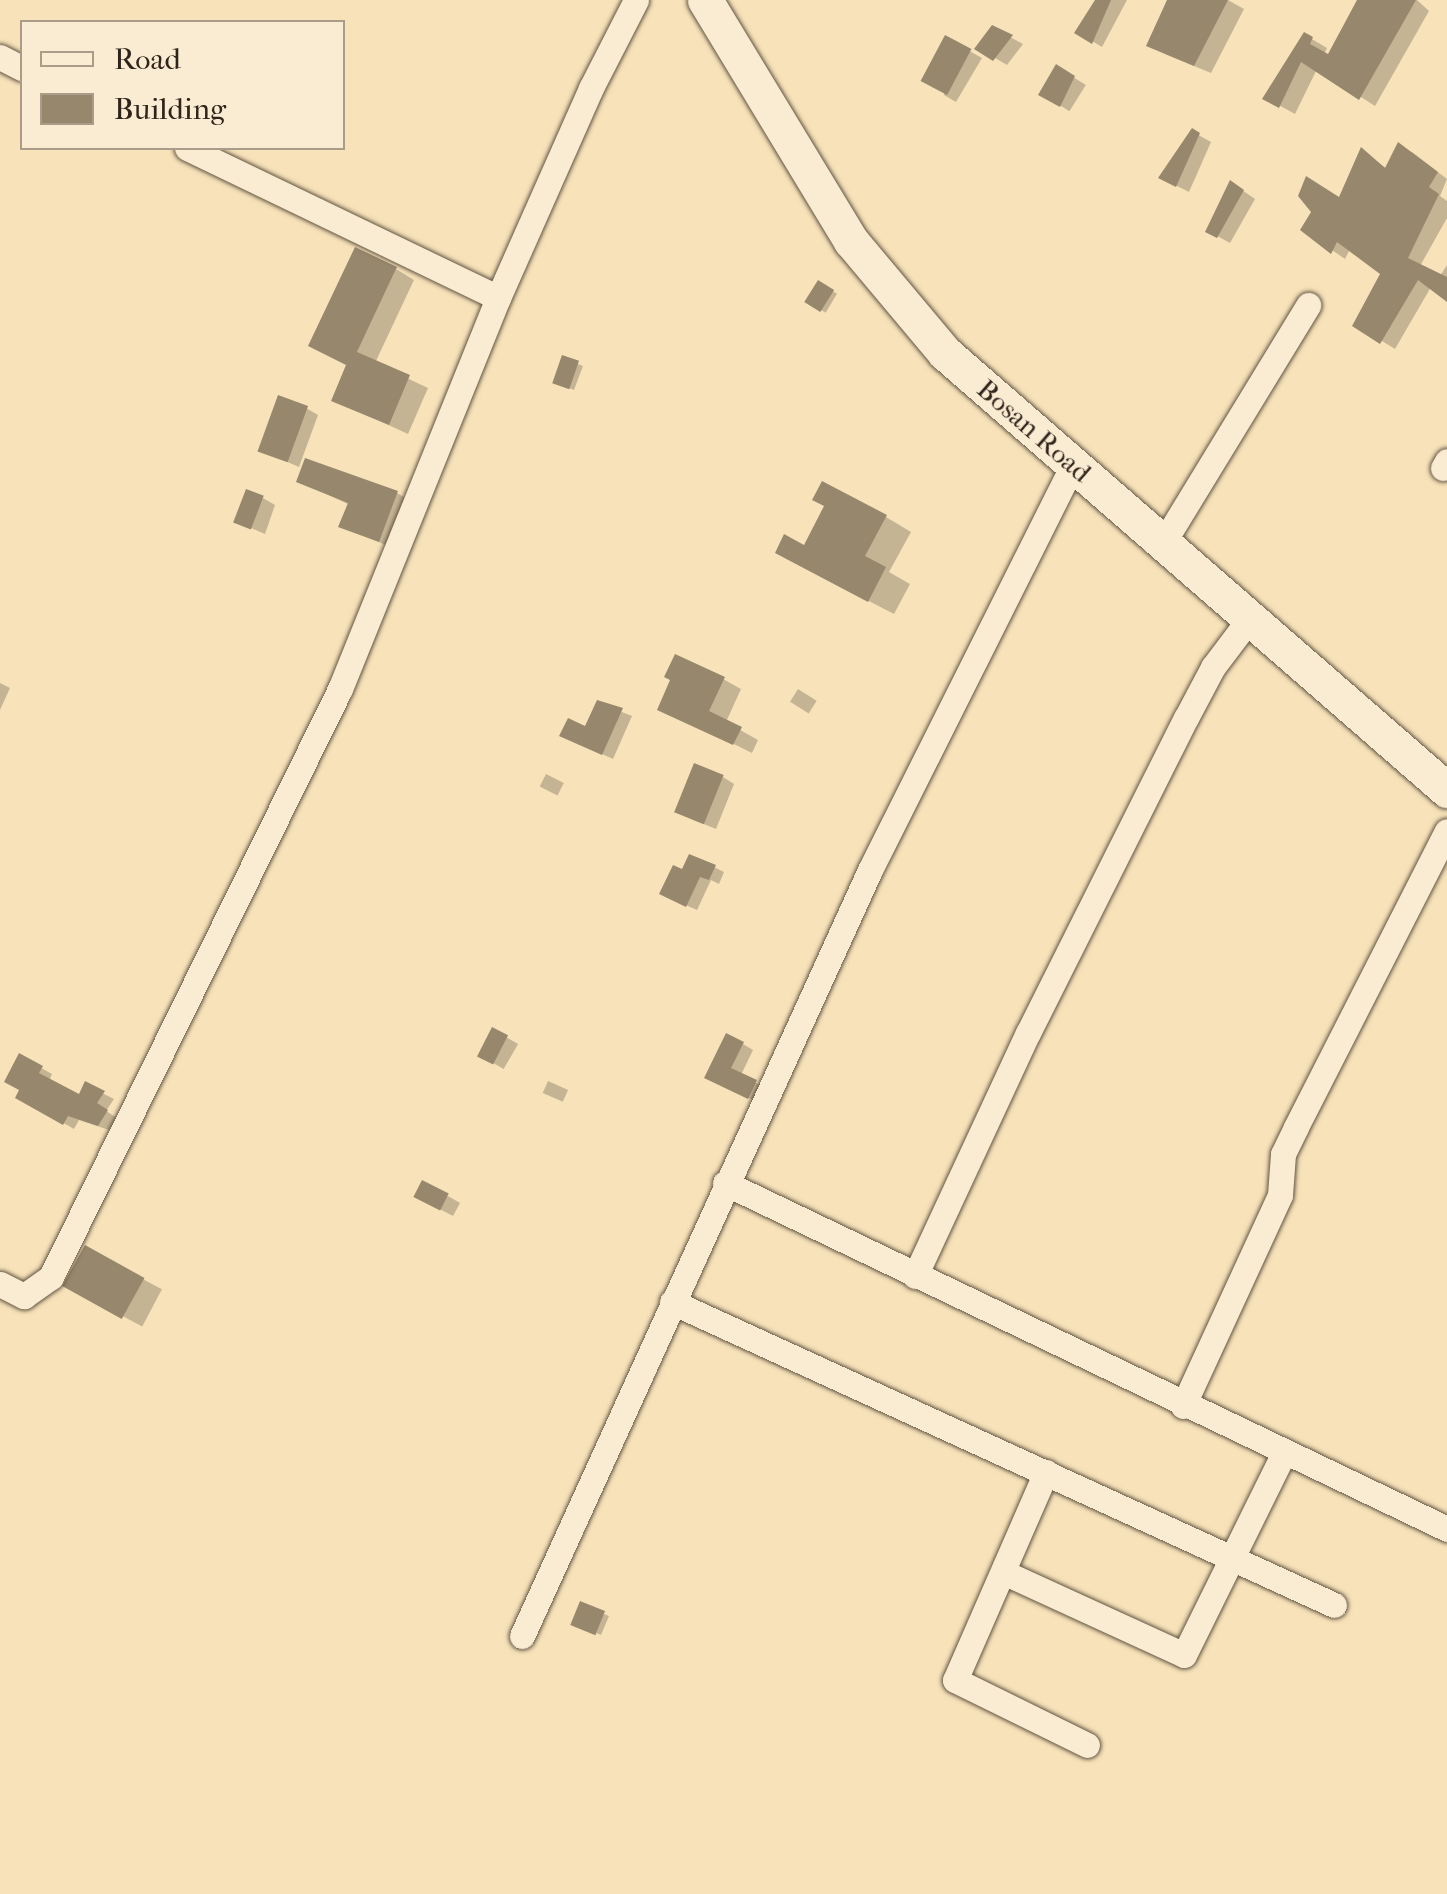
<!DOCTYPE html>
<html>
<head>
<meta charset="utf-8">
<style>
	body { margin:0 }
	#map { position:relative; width:1447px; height:1894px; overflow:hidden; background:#f7e2b9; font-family:"IM FELL French Canon",serif }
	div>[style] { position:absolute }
	.shadow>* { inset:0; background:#0003; transform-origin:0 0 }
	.building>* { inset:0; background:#97876d; transform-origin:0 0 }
	.roads { filter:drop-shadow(0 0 2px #615442) drop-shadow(0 0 2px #615442) }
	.street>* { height:25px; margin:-12.5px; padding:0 12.5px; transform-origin:12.5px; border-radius:12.5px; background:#faecd2 }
	.secondary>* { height:35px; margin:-17.5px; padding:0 17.5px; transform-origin:17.5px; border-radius:17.5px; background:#faecd2 }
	span { translate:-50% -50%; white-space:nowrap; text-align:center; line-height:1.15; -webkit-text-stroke:8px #faecd2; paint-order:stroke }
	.street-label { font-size:28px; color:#2f241b }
	.legend { position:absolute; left:20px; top:20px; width:325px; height:130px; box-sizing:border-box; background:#faecd2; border:2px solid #a99c89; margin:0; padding:12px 18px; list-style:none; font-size:30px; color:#2f241b }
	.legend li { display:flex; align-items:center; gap:20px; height:50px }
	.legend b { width:50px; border:2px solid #a99c89 }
</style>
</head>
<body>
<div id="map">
	<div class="shadow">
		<div style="clip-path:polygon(1098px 0,1127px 0,1102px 47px,1077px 32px)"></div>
		<div style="clip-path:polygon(1170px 0,1228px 0,1244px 9px,1211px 73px,1165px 54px)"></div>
		<div style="clip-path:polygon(1360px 0,1417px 0,1429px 11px,1375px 106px,1317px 69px,1295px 114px,1266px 98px,1305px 35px,1327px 48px,1324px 55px,1329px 58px)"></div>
		<div style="clip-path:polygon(993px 28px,1023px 44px,1007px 65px,978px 48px)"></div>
		<div style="clip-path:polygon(946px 38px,982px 58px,956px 102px,944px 95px)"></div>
		<div style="left:1057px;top:67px;width:34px;height:31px;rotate:32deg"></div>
		<div style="clip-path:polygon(1193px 132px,1211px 142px,1189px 192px,1173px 184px)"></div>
		<div style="clip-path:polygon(1363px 151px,1387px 169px,1412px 152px,1447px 179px,1440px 196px,1447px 201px,1447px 218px,1420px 266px,1440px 276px,1447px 265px,1447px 299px,1431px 287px,1395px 349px,1356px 325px,1384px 273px,1350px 249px,1345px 259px,1303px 230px,1340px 200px)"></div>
		<div style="clip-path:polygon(1242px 190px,1255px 199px,1230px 243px,1208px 231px)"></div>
		<div style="clip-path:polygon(396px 269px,414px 280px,375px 363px,428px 388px,408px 434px,334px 400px)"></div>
		<div style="left:819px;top:283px;width:21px;height:22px;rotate:31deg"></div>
		<div style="clip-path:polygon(563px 358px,583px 366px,574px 390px,559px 384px)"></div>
		<div style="clip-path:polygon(306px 408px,318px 415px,299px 467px,260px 450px)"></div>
		<div style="clip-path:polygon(299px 481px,397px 493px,414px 503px,397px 550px,342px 526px,350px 505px)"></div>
		<div style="clip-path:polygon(263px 498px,275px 505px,265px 534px,237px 522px)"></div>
		<div style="clip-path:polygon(886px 517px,911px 532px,889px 572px,910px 584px,894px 614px,803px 567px,805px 548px)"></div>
		<div style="clip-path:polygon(723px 679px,741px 689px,726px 722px,758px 740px,752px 753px,675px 715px)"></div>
		<div style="clip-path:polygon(0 683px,10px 688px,0 710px)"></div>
		<div style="left:798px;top:689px;width:22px;height:15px;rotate:32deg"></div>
		<div style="clip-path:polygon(599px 703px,632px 716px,613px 759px,573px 741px,586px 729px)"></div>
		<div style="left:546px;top:774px;width:20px;height:14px;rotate:27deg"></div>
		<div style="clip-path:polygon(723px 777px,734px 784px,716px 829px,689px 818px)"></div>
		<div style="clip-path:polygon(714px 867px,724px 872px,719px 884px,711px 880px,697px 910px,672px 899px,684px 872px)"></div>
		<div style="left:506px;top:1037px;width:14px;height:29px;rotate:30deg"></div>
		<div style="clip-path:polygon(743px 1044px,753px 1050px,741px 1075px,766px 1088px,759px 1103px,717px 1083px)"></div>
		<div style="clip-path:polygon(20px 1056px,52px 1074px,49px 1081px,80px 1098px,86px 1085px,114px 1099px,106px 1111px,117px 1118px,109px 1130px,79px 1120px,74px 1129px,18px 1097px,22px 1090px)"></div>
		<div style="left:548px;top:1081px;width:22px;height:13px;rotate:24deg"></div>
		<div style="clip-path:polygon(448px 1196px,460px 1203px,453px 1216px,428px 1203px)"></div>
		<div style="left:86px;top:1249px;width:86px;height:42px;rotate:28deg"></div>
		<div style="clip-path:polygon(604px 1614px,609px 1616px,601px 1635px,579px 1626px)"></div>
	</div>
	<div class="building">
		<div style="clip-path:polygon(1095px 0,1111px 0,1092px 44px,1074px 33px)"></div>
		<div style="clip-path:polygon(1167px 0,1228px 0,1194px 66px,1146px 46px)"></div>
		<div style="clip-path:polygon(1357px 0,1416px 0,1359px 100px,1301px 62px,1279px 108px,1262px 99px,1304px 32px,1313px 37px,1310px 44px,1328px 54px)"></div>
		<div style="clip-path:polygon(992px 25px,1013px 35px,993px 61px,974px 49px)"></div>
		<div style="left:945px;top:35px;width:30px;height:52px;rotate:28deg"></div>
		<div style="clip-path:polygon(1056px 64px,1075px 76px,1060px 107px,1038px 95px)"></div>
		<div style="clip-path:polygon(1192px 128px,1200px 133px,1176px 187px,1158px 178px)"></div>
		<div style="clip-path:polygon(1398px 142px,1438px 172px,1429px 187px,1439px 194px,1408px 258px,1447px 277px,1447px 302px,1418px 280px,1380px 344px,1352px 326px,1380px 274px,1337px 242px,1331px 254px,1300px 230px,1311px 212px,1298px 196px,1306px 176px,1339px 197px,1361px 147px,1385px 168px)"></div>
		<div style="clip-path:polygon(1230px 180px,1244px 190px,1217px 238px,1205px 232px)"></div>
		<div style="clip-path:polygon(355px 247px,397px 267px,357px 352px,410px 375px,389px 425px,331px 401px,346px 365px,308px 346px)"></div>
		<div style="left:818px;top:280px;width:19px;height:26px;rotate:32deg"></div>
		<div style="left:562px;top:355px;width:18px;height:30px;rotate:19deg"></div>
		<div style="left:278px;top:395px;width:32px;height:60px;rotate:20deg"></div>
		<div style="clip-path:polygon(305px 458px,398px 491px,379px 542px,338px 527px,348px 503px,296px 482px)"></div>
		<div style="clip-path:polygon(822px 481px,887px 515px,865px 556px,886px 567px,868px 602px,775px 553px,784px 534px,804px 545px,824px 506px,812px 500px)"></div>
		<div style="left:246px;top:489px;width:19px;height:36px;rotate:21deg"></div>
		<div style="clip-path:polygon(675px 654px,725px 677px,709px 711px,742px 727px,733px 745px,657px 710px,670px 680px,664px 677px)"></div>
		<div style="clip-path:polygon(597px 700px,623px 708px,602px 755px,559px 736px,568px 718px,585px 726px)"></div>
		<div style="left:694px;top:763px;width:32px;height:53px;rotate:22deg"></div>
		<div style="clip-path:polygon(689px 854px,716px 865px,709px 880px,700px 877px,686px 907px,659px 894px,673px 865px,682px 869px)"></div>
		<div style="left:492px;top:1027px;width:18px;height:33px;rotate:27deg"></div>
		<div style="clip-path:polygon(726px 1033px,744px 1042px,731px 1068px,757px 1080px,748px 1099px,704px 1078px)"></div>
		<div style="clip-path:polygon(19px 1053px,43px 1066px,39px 1073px,79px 1094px,85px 1081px,105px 1091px,97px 1103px,108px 1110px,98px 1126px,68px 1116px,63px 1125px,15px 1098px,19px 1090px,4px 1082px)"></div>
		<div style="left:422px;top:1180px;width:30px;height:19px;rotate:27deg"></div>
		<div style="left:85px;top:1245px;width:68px;height:47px;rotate:29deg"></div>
		<div style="left:580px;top:1601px;width:27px;height:26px;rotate:22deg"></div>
	</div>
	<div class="roads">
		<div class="street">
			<div style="left:0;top:57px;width:25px;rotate:27deg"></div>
			<div style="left:187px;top:148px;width:345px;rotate:25.7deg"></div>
			<div style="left:1443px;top:468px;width:8px;rotate:-60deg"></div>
			<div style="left:1163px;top:543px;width:279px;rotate:-58.6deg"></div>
			<div style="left:725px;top:1183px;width:801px;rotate:25.6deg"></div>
			<div style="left:915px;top:1276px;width:268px;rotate:-65.1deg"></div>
			<div style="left:1028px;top:1033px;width:352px;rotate:-63.4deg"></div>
			<div style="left:1186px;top:718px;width:58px;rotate:-62.1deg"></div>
			<div style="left:1213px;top:667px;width:61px;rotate:-52.9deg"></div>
			<div style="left:0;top:1284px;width:27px;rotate:27deg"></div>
			<div style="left:24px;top:1296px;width:33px;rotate:-35deg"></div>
			<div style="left:51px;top:1277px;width:655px;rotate:-63.83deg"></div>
			<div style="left:340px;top:689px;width:422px;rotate:-68deg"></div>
			<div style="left:498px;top:298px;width:230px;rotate:-66.1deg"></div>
			<div style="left:591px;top:88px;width:99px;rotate:-62.9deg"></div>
			<div style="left:672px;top:1302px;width:728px;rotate:24.59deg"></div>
			<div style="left:1183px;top:1406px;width:232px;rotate:-65.3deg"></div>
			<div style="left:1280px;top:1195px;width:41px;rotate:-85.8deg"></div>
			<div style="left:1283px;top:1154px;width:30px;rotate:-64deg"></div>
			<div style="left:1296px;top:1127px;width:332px;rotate:-63deg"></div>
			<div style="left:1046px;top:1472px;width:227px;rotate:113.6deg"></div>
			<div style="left:955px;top:1680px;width:147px;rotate:26.2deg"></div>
			<div style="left:1003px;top:1572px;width:199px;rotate:24.6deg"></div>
			<div style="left:1184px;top:1655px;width:225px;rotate:-63.7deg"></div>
			<div style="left:522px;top:1636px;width:841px;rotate:-65.57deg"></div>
			<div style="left:870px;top:870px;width:453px;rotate:-63.4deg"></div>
		</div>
		<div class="secondary">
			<div style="left:705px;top:0;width:282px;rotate:58.8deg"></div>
			<div style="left:851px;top:241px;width:146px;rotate:50deg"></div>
			<div style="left:945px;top:353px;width:666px;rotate:41.04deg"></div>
		</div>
	</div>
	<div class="street-label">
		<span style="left:1034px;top:431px;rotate:41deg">Bosan Road</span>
	</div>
	<ul class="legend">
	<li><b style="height:12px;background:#faecd2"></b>Road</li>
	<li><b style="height:28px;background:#97876d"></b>Building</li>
	</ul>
</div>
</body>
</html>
